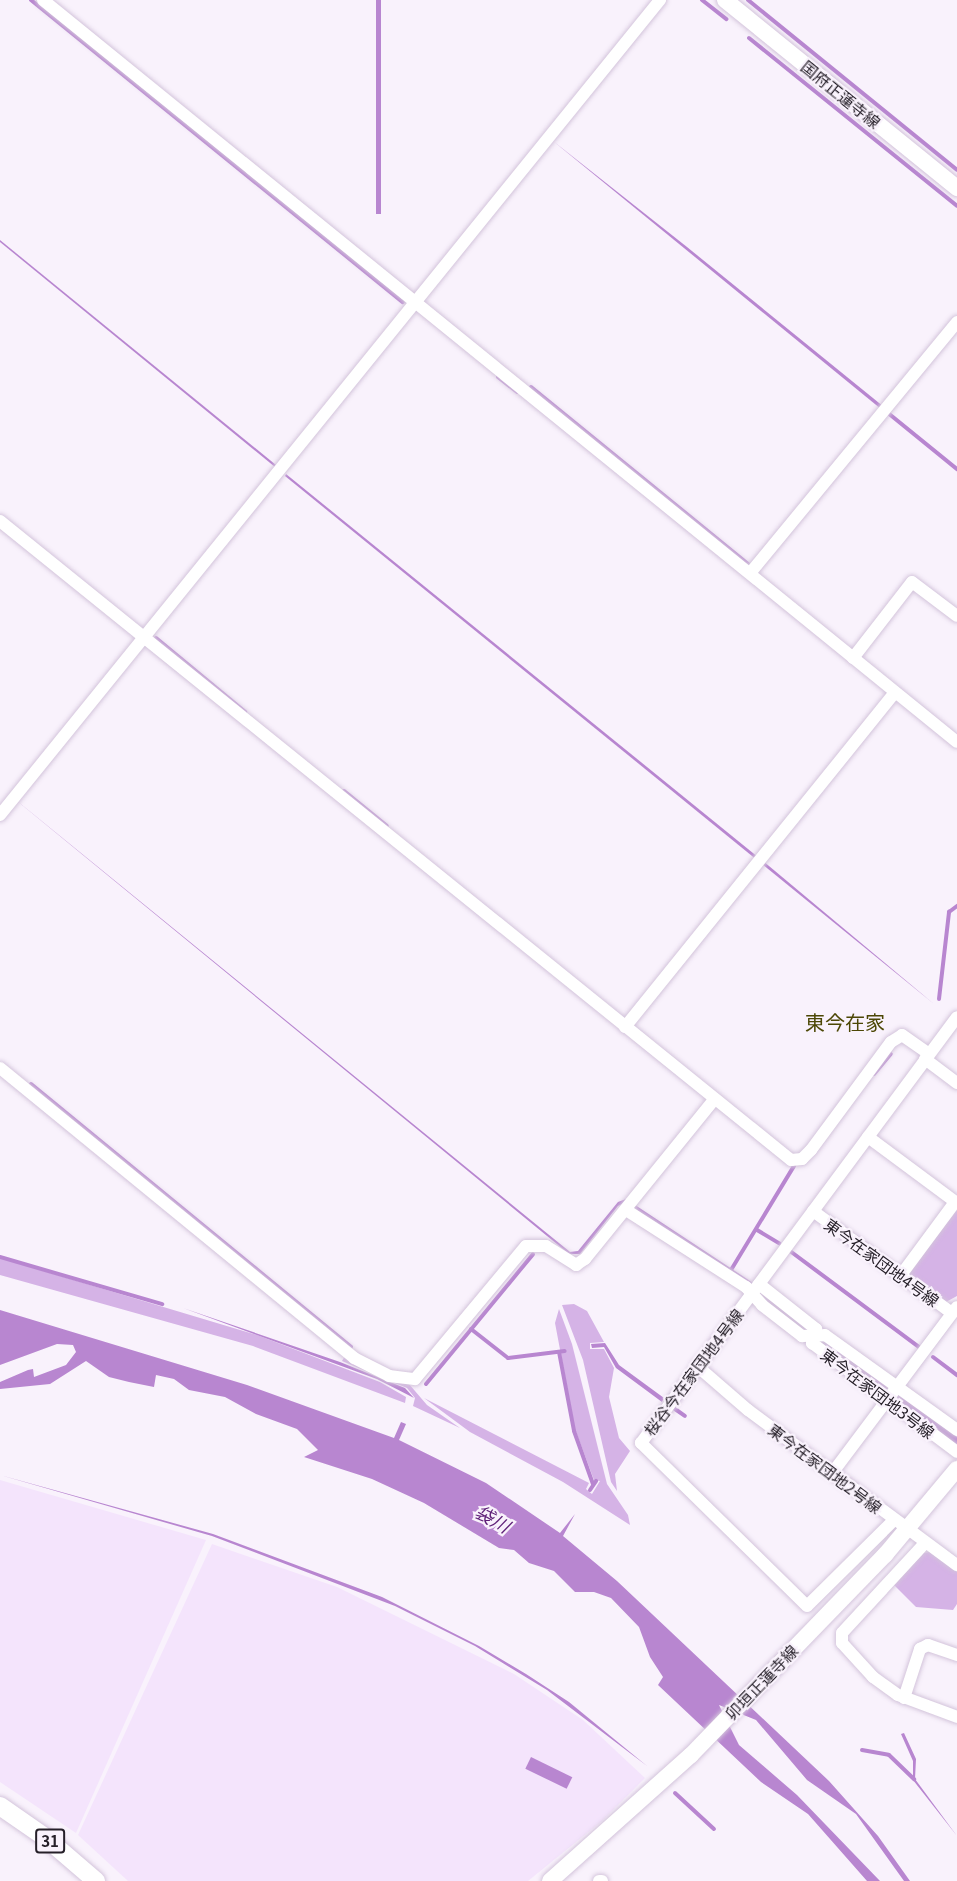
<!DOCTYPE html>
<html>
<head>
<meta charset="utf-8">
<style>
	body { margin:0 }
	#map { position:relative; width:957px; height:1881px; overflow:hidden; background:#f9f2fc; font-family:Georgia,"Noto Sans JP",serif }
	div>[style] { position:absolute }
	.built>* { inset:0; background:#f4e4fc }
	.green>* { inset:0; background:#d5b3e6 }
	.water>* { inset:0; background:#b886d0; transform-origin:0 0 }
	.stream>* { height:4px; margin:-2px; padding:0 2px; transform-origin:2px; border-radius:2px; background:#b886d0 }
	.roads { filter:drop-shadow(0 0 2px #d3c4db) drop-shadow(0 0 2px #d3c4db) }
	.street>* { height:12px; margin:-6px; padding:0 6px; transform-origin:6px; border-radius:6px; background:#fff }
	.secondary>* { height:16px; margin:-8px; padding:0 8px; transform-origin:8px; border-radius:8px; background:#fff }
	.primary>* { height:18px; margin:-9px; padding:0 9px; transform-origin:9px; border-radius:9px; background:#fff }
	span { translate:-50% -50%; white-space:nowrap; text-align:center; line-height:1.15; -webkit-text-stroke:4.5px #f9f2fc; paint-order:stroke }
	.shield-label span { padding:2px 4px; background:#f9f2fc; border:2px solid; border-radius:4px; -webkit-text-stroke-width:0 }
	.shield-label { font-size:15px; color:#262029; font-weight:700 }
	.street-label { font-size:16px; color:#262029 }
	.water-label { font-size:18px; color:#5e1f77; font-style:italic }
	.quarter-label { font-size:20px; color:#4c4705 }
</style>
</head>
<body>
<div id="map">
	<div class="built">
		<div style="clip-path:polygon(0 1480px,206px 1540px,76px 1833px,0 1782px)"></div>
		<div style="clip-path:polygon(212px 1544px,337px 1587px,514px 1674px,583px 1720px,645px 1778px,602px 1821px,528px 1881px,128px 1881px,78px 1835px)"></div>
	</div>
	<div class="green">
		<div style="clip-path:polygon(957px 1210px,957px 1296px,946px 1302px,907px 1274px)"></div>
		<div style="clip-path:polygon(0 1258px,257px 1335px,380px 1382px,406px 1397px,405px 1403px,253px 1346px,0 1275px)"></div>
		<div style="clip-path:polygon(574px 1304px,587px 1311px,604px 1342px,590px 1343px,590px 1349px,604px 1349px,614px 1368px,609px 1397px,619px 1438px,630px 1451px,615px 1474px,617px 1491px,611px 1482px,583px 1360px,562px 1305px)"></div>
		<div style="clip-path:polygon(559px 1309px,572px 1344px,607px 1484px,628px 1515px,630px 1525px,563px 1482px,470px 1432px,424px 1398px,589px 1483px,586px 1489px,592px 1494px,600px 1481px,594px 1480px,575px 1429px,555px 1323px)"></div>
		<div style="clip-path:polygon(345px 1356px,409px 1384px,427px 1405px,460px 1428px,413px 1406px,415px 1398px,407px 1388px,342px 1361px)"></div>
		<div style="clip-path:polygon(930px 1552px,957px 1572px,957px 1604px,953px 1610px,916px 1607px,894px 1585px,923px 1553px)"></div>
	</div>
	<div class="water">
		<div style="left:376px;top:0;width:5px;height:214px"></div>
		<div style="clip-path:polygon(553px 141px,687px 247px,884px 407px,881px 409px)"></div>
		<div style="clip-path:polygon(0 240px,276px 465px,275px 467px,0 242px)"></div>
		<div style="clip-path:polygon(286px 474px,769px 866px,934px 1004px,285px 476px)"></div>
		<div style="clip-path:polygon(0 787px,570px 1252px,578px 1251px,618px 1202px,626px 1199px,750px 1281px,957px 1437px,957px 1446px,626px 1202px,618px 1206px,580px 1254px,569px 1254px)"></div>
		<div style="clip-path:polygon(183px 1308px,340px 1362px,405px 1388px,414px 1398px,377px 1379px)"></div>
		<div style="clip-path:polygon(0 1310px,247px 1385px,394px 1438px,401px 1422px,406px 1424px,399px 1440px,486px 1483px,560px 1533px,575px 1514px,563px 1536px,617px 1581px,829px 1781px,878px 1836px,910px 1881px,904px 1881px,856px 1814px,807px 1780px,756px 1720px,719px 1705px,739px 1745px,797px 1795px,880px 1881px,867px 1881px,808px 1814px,761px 1782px,658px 1685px,663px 1677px,650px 1657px,639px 1627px,611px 1598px,594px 1592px,575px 1592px,554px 1571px,529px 1563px,514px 1550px,499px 1548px,424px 1503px,372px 1479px,304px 1457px,318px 1450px,297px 1429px,256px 1414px,225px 1397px,189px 1390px,174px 1379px,156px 1375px,154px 1387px,129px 1382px,109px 1377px,86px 1361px,50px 1384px,0 1389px,0 1382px,28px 1370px,33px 1369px,34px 1377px,66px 1365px,76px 1352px,73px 1345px,57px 1344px,0 1365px)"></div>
		<div style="clip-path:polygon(605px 1343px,619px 1365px,664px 1398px,662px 1402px,616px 1368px,604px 1347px,592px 1348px,591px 1344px)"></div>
		<div style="clip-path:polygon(0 1475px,213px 1534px,382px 1597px,479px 1646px,526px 1674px,569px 1702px,647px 1766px,547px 1690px,475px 1646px,395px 1606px,212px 1536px)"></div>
		<div style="clip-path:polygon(904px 1733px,916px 1759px,915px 1779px,957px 1836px,913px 1780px,913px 1761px,901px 1734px)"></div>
		<div style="left:531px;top:1757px;width:46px;height:13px;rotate:26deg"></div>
	</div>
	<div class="stream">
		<div style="left:31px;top:0;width:479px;rotate:39.1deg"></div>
		<div style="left:702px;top:0;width:31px;rotate:38deg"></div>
		<div style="left:748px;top:0;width:269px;rotate:39.1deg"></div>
		<div style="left:749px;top:38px;width:267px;rotate:38.9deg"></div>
		<div style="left:498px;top:377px;width:24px;rotate:38deg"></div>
		<div style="left:531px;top:387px;width:280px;rotate:39.2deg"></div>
		<div style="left:888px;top:413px;width:89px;rotate:39.1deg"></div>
		<div style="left:156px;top:638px;width:116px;rotate:39.7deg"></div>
		<div style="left:344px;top:791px;width:55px;rotate:39.1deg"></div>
		<div style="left:939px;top:999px;width:88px;rotate:-83.4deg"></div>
		<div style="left:949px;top:912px;width:10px;rotate:-37deg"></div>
		<div style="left:874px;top:1074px;width:26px;rotate:-50deg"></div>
		<div style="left:31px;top:1084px;width:414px;rotate:39.4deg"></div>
		<div style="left:757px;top:1230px;width:26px;rotate:31deg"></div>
		<div style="left:790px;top:1251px;width:161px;rotate:36.7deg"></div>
		<div style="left:0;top:1257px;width:169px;rotate:16.2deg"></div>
		<div style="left:731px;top:1270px;width:122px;rotate:-58.8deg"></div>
		<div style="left:471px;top:1329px;width:47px;rotate:38.1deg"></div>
		<div style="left:508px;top:1358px;width:57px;rotate:-7deg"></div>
		<div style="left:559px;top:1352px;width:80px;rotate:79.2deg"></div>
		<div style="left:574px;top:1431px;width:56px;rotate:70.3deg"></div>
		<div style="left:933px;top:1357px;width:30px;rotate:37deg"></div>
		<div style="left:426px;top:1384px;width:168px;rotate:-50.5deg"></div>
		<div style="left:675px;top:1409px;width:12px;rotate:35deg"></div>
		<div style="left:590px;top:1490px;width:11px;rotate:-56deg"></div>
		<div style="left:862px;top:1750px;width:27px;rotate:10deg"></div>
		<div style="left:889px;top:1755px;width:35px;rotate:44deg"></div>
		<div style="left:675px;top:1793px;width:53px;rotate:42.7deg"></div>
	</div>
	<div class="roads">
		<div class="street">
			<div style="left:43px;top:0;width:1177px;rotate:39.07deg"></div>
			<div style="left:0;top:521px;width:1017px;rotate:38.93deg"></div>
			<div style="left:791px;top:1160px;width:11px;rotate:-5deg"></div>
			<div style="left:802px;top:1159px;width:13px;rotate:-45deg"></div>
			<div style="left:811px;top:1150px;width:134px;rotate:-53.5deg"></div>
			<div style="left:891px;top:1042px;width:13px;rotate:-32deg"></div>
			<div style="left:902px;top:1035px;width:33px;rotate:35deg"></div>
			<div style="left:751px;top:572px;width:324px;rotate:-50.5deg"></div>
			<div style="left:853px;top:658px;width:96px;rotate:-52.2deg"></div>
			<div style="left:912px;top:582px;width:56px;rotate:37.1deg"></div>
			<div style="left:0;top:815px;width:1049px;rotate:-51deg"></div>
			<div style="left:625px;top:1027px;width:430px;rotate:-51.1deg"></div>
			<div style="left:925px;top:1059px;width:40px;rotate:37deg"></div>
			<div style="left:0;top:1068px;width:458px;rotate:39.3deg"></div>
			<div style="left:354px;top:1358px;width:39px;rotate:27deg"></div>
			<div style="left:389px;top:1376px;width:26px;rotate:7deg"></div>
			<div style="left:415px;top:1379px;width:173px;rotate:-50.2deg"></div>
			<div style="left:526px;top:1246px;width:20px"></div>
			<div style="left:546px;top:1246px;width:36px;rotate:32deg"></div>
			<div style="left:576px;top:1265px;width:11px;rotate:-34deg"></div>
			<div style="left:585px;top:1259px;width:203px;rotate:-51deg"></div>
			<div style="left:868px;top:1137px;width:111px;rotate:36.6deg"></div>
			<div style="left:626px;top:1210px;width:143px;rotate:32.7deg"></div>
			<div style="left:746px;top:1287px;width:24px;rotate:48deg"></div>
			<div style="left:762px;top:1305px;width:51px;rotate:37.8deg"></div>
			<div style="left:802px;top:1336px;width:23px;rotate:-2deg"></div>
			<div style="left:825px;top:1335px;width:163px;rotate:35.7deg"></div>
			<div style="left:813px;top:1211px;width:172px;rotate:36.3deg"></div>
			<div style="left:901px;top:1275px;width:91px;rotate:-53.5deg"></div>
			<div style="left:759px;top:1284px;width:73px;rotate:38.3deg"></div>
			<div style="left:816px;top:1329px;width:15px;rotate:106deg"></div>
			<div style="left:812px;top:1343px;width:181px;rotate:36.9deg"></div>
			<div style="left:697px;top:1366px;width:67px;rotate:40.8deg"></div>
			<div style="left:748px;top:1410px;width:260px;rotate:36.6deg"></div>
			<div style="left:833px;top:1472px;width:206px;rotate:-53.1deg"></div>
			<div style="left:894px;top:1520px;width:122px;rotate:135.3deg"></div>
			<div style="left:807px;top:1606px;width:233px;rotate:-135.5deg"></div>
			<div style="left:641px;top:1443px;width:530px;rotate:-53.43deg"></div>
			<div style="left:925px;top:1543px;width:122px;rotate:132.7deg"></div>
			<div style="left:842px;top:1633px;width:10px;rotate:90deg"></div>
			<div style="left:842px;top:1643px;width:46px;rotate:47.6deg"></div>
			<div style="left:873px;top:1677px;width:31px;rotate:36deg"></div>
			<div style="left:898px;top:1695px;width:63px;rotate:20.4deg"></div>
			<div style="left:904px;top:1698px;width:52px;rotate:-71.9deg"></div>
			<div style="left:920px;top:1649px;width:9px;rotate:-27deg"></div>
			<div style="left:928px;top:1645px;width:31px;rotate:19deg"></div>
			<div style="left:599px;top:1881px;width:3px"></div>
		</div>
		<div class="secondary">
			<div style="left:725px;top:0;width:299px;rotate:39deg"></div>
			<div style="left:550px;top:1881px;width:189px;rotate:-41.8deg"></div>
			<div style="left:691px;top:1755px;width:279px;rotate:-45.9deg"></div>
			<div style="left:885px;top:1555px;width:112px;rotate:-50.1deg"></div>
		</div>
		<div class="primary">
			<div style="left:0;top:1806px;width:56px;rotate:34.8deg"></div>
			<div style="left:46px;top:1838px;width:66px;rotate:40.7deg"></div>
		</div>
	</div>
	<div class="shield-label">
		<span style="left:50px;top:1841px">31</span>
	</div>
	<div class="street-label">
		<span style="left:841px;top:94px;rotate:39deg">国府正蓮寺線</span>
		<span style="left:882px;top:1262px;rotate:36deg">東今在家団地4号線</span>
		<span style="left:693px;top:1372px;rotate:-53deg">桜谷今在家団地4号線</span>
		<span style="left:878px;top:1393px;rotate:37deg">東今在家団地3号線</span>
		<span style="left:825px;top:1468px;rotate:37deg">東今在家団地2号線</span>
		<span style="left:761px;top:1682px;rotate:-46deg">卯垣正蓮寺線</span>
	</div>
	<div class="water-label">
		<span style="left:493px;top:1518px;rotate:30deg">袋川</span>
	</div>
	<div class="quarter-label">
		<span style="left:845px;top:1021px">東今在家</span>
	</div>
</div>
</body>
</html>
